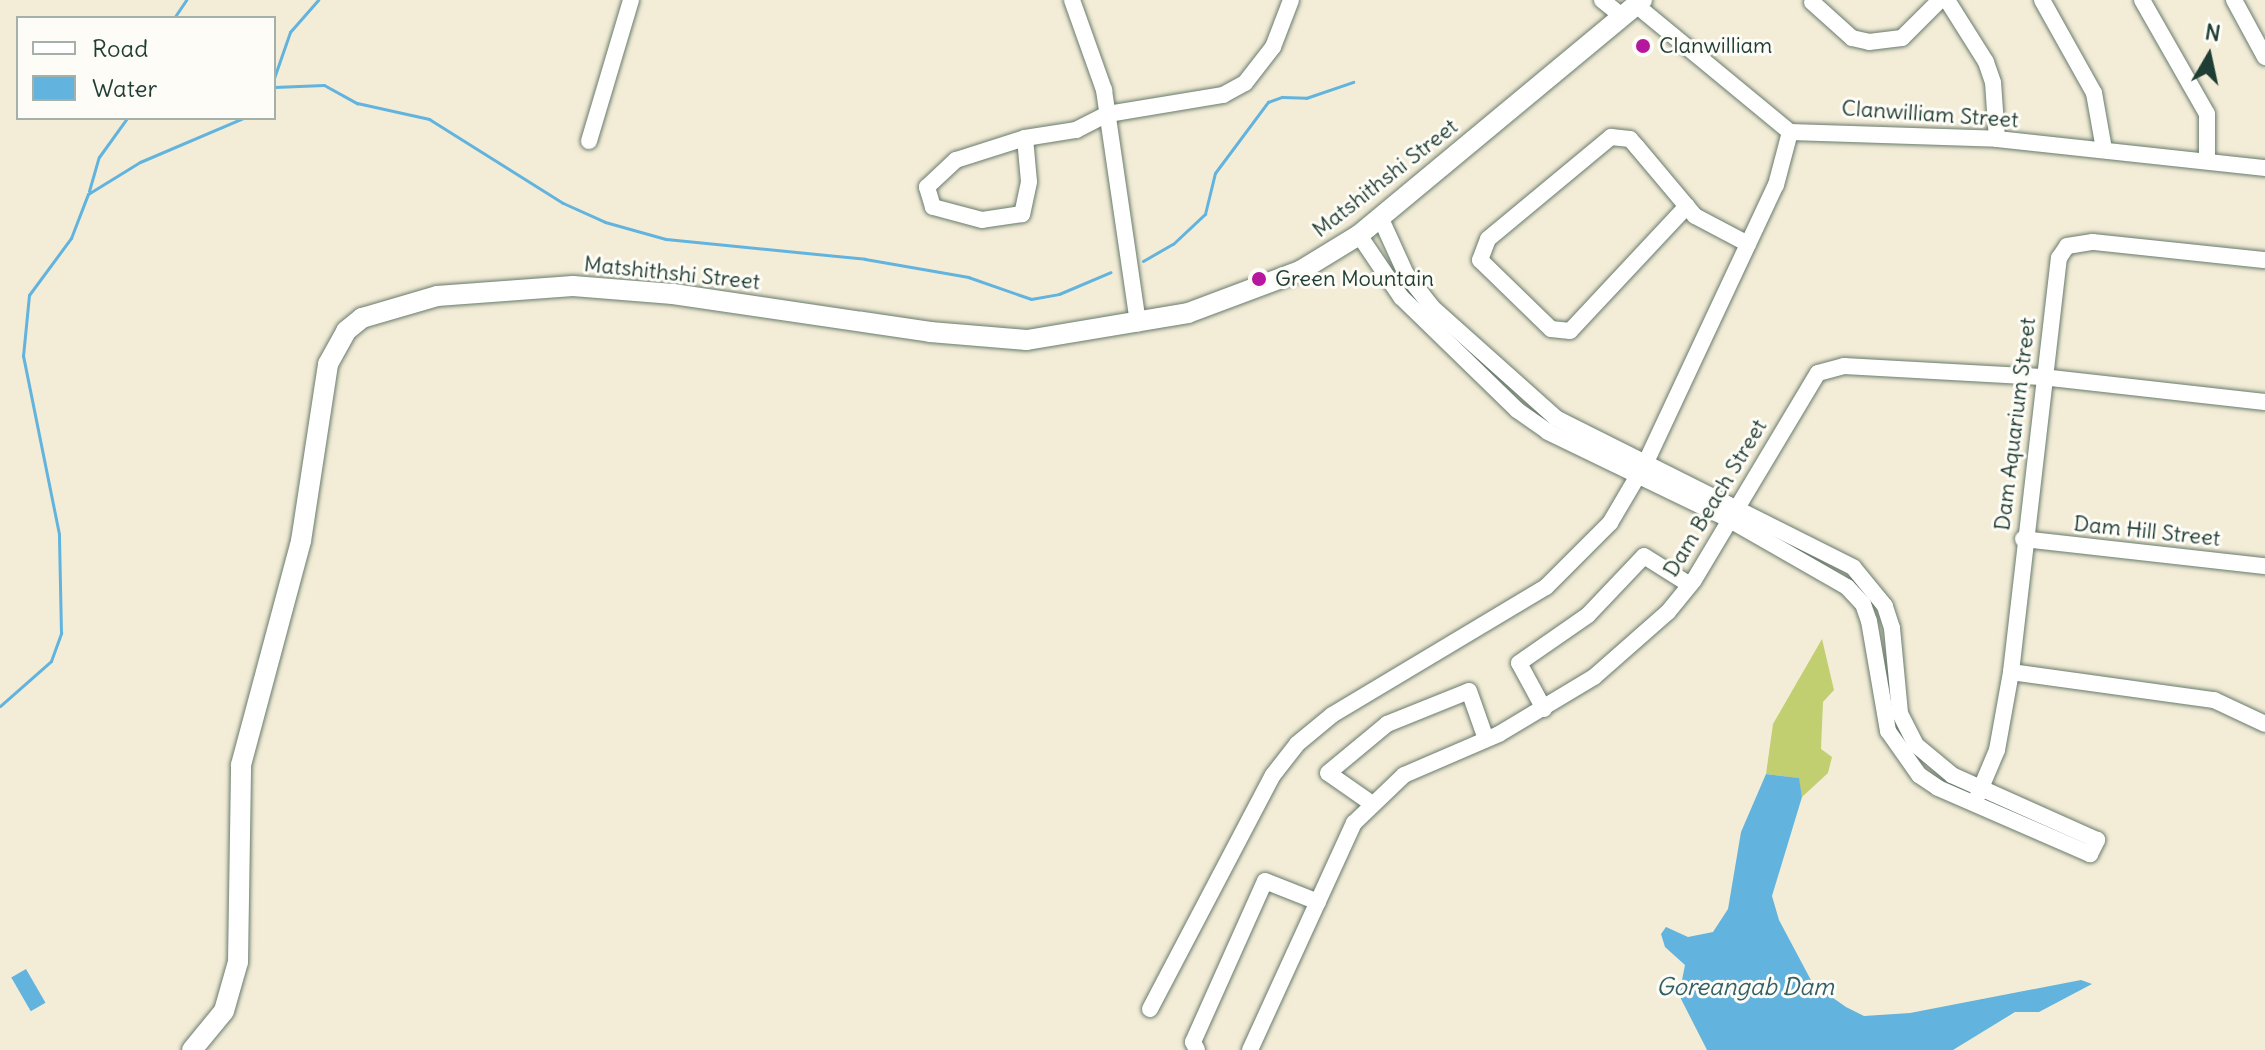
<!DOCTYPE html>
<html>
<head>
<meta charset="utf-8">
<style>
	body { margin:0 }
	#map { position:relative; width:2265px; height:1050px; overflow:hidden; background:#f3edd7; font-family:Delius,sans-serif }
	div>[style] { position:absolute }
	.green>* { inset:0; background:#c2cf71 }
	.water>* { inset:0; background:#62b3dd; transform-origin:0 0 }
	.stream>* { height:3px; margin:-1.5px; padding:0 1.5px; transform-origin:1.5px; border-radius:1.5px; background:#62b3dd }
	.roads { filter:drop-shadow(0 0 2px #697b6d) drop-shadow(0 0 2px #697b6d) }
	.minor>* { height:16px; margin:-8px; padding:0 8px; transform-origin:8px; border-radius:8px; background:#fff }
	.major>* { height:20px; margin:-10px; padding:0 10px; transform-origin:10px; border-radius:10px; background:#fff }
	.dots>* { width:22px; height:22px; translate:-50% -50%; box-sizing:border-box; border:4px solid #fdfcf7; border-radius:50% }
	span { translate:-50% -50%; white-space:nowrap; text-align:center; line-height:1.15; -webkit-text-stroke:6px #fdfcf7; paint-order:stroke }
	.poi-label { font-size:22px; color:#1f3d34 }
	.left { translate:0 -50%; text-align:left }
	.street-label { font-size:22px; color:#1f3d34 }
	.water-label { font-size:24px; color:#336067; font-style:italic }
	.legend { position:absolute; left:16px; top:16px; width:260px; height:104px; box-sizing:border-box; background:#fdfcf7; border:2px solid #a4b0a9; margin:0; padding:10px 14px; list-style:none; font-size:24px; color:#1f3d34 }
	.legend li { display:flex; align-items:center; gap:16px; height:40px }
	.legend b { width:40px; border:2px solid #a4b0a9 }
	.north { position:absolute; left:2169px; top:16px; width:80px; height:80px; -webkit-text-stroke:6px #fdfcf7; paint-order:stroke; rotate:9deg; font-size:22px; font-weight:700; line-height:32px; text-align:center; color:#1f3d34 }
	.north::after { content:''; display:block; margin:auto; width:28px; height:36px; background:#1f3d34; clip-path:polygon(50% 0,100% 100%,50% 72%,0 100%) }
</style>
</head>
<body>
<div id="map">
	<div class="green">
		<div style="clip-path:polygon(1822px 639px,1834px 690px,1823px 702px,1821px 749px,1832px 757px,1828px 773px,1802px 797px,1798px 778px,1766px 774px,1773px 724px)"></div>
	</div>
	<div class="water">
		<div style="clip-path:polygon(1766px 774px,1799px 778px,1802px 797px,1772px 896px,1779px 920px,1813px 984px,1846px 1007px,1864px 1016px,1910px 1013px,2081px 980px,2092px 984px,2039px 1012px,2015px 1012px,1953px 1050px,1707px 1050px,1679px 995px,1685px 965px,1665px 947px,1661px 934px,1666px 927px,1688px 937px,1713px 932px,1728px 909px,1741px 832px)"></div>
		<div style="left:26px;top:969px;width:39px;height:17px;rotate:60deg"></div>
	</div>
	<div class="stream">
		<div style="left:174px;top:18px;width:22px;rotate:-56deg"></div>
		<div style="left:274px;top:78px;width:49px;rotate:-70.8deg"></div>
		<div style="left:290px;top:32px;width:43px;rotate:-48.8deg"></div>
		<div style="left:274px;top:87px;width:50px;rotate:-2.3deg"></div>
		<div style="left:324px;top:85px;width:38px;rotate:29deg"></div>
		<div style="left:357px;top:103px;width:74px;rotate:12.5deg"></div>
		<div style="left:429px;top:119px;width:158px;rotate:32.1deg"></div>
		<div style="left:563px;top:203px;width:46px;rotate:24.3deg"></div>
		<div style="left:605px;top:222px;width:63px;rotate:15.6deg"></div>
		<div style="left:666px;top:239px;width:200px;rotate:5.7deg"></div>
		<div style="left:865px;top:259px;width:105px;rotate:9.9deg"></div>
		<div style="left:968px;top:277px;width:67px;rotate:19.2deg"></div>
		<div style="left:1031px;top:299px;width:28px;rotate:-10deg"></div>
		<div style="left:1059px;top:294px;width:56px;rotate:-22.9deg"></div>
		<div style="left:89px;top:191px;width:35px;rotate:-74deg"></div>
		<div style="left:99px;top:157px;width:48px;rotate:-54.3deg"></div>
		<div style="left:1143px;top:261px;width:34px;rotate:-30deg"></div>
		<div style="left:1173px;top:244px;width:44px;rotate:-43.2deg"></div>
		<div style="left:1205px;top:214px;width:42px;rotate:-76.3deg"></div>
		<div style="left:1215px;top:173px;width:89px;rotate:-53.3deg"></div>
		<div style="left:1268px;top:102px;width:15px;rotate:-20deg"></div>
		<div style="left:1282px;top:97px;width:24px;rotate:2deg"></div>
		<div style="left:1306px;top:98px;width:50px;rotate:-18.8deg"></div>
		<div style="left:0;top:706px;width:68px;rotate:-41.4deg"></div>
		<div style="left:51px;top:661px;width:30px;rotate:-70deg"></div>
		<div style="left:61px;top:633px;width:99px;rotate:-91.2deg"></div>
		<div style="left:59px;top:534px;width:182px;rotate:-101.4deg"></div>
		<div style="left:23px;top:356px;width:61px;rotate:-84.4deg"></div>
		<div style="left:29px;top:295px;width:71px;rotate:-53.6deg"></div>
		<div style="left:71px;top:238px;width:47px;rotate:-68.9deg"></div>
		<div style="left:88px;top:194px;width:61px;rotate:-31.6deg"></div>
		<div style="left:140px;top:162px;width:112px;rotate:-23.1deg"></div>
	</div>
	<div class="roads">
		<div class="minor">
			<div style="left:1072px;top:0;width:96px;rotate:70.4deg"></div>
			<div style="left:1104px;top:90px;width:236px;rotate:81.7deg"></div>
			<div style="left:1602px;top:0;width:26px;rotate:39deg"></div>
			<div style="left:1947px;top:0;width:73px;rotate:57.8deg"></div>
			<div style="left:1986px;top:62px;width:21px;rotate:71deg"></div>
			<div style="left:1993px;top:82px;width:57px;rotate:86deg"></div>
			<div style="left:2042px;top:0;width:107px;rotate:60.8deg"></div>
			<div style="left:2094px;top:93px;width:57px;rotate:79.9deg"></div>
			<div style="left:2142px;top:0;width:131px;rotate:60.3deg"></div>
			<div style="left:2207px;top:114px;width:45px;rotate:90deg"></div>
			<div style="left:2234px;top:0;width:65px;rotate:61.5deg"></div>
			<div style="left:1812px;top:2px;width:54px;rotate:42deg"></div>
			<div style="left:1852px;top:38px;width:17px;rotate:13deg"></div>
			<div style="left:1869px;top:42px;width:33px;rotate:-7deg"></div>
			<div style="left:1902px;top:38px;width:54px;rotate:-45deg"></div>
			<div style="left:1636px;top:5px;width:200px;rotate:39.5deg"></div>
			<div style="left:1790px;top:132px;width:207px;rotate:1.9deg"></div>
			<div style="left:1997px;top:139px;width:270px;rotate:6.2deg"></div>
			<div style="left:1025px;top:138px;width:44px;rotate:84.8deg"></div>
			<div style="left:1029px;top:182px;width:33px;rotate:102deg"></div>
			<div style="left:1022px;top:214px;width:40px;rotate:171.5deg"></div>
			<div style="left:982px;top:220px;width:51px;rotate:-165.1deg"></div>
			<div style="left:933px;top:207px;width:21px;rotate:-107deg"></div>
			<div style="left:927px;top:187px;width:40px;rotate:-43deg"></div>
			<div style="left:956px;top:160px;width:72px;rotate:-17.7deg"></div>
			<div style="left:1025px;top:138px;width:52px;rotate:-8.9deg"></div>
			<div style="left:1076px;top:130px;width:36px;rotate:-27deg"></div>
			<div style="left:1108px;top:114px;width:117px;rotate:-9.4deg"></div>
			<div style="left:1223px;top:95px;width:25px;rotate:-29deg"></div>
			<div style="left:1245px;top:83px;width:46px;rotate:-52.1deg"></div>
			<div style="left:1273px;top:47px;width:50px;rotate:-69deg"></div>
			<div style="left:589px;top:141px;width:147px;rotate:-73.4deg"></div>
			<div style="left:1687px;top:206px;width:171px;rotate:133.1deg"></div>
			<div style="left:1570px;top:331px;width:19px;rotate:-174deg"></div>
			<div style="left:1551px;top:329px;width:99px;rotate:-135.8deg"></div>
			<div style="left:1480px;top:260px;width:22px;rotate:-69deg"></div>
			<div style="left:1488px;top:239px;width:160px;rotate:-39.7deg"></div>
			<div style="left:1611px;top:137px;width:19px;rotate:6deg"></div>
			<div style="left:1630px;top:139px;width:11px;rotate:49deg"></div>
			<div style="left:1637px;top:147px;width:90px;rotate:50deg"></div>
			<div style="left:1695px;top:216px;width:60px;rotate:27.8deg"></div>
			<div style="left:1359px;top:235px;width:75px;rotate:55.9deg"></div>
			<div style="left:1401px;top:297px;width:162px;rotate:44.2deg"></div>
			<div style="left:1517px;top:410px;width:38px;rotate:35deg"></div>
			<div style="left:1548px;top:432px;width:202px;rotate:25.8deg"></div>
			<div style="left:1730px;top:520px;width:135px;rotate:29.8deg"></div>
			<div style="left:1847px;top:587px;width:23px;rotate:47deg"></div>
			<div style="left:1863px;top:604px;width:18px;rotate:71deg"></div>
			<div style="left:1869px;top:621px;width:112px;rotate:80.2deg"></div>
			<div style="left:1888px;top:731px;width:54px;rotate:54.8deg"></div>
			<div style="left:1919px;top:775px;width:23px;rotate:34deg"></div>
			<div style="left:1938px;top:788px;width:166px;rotate:23.5deg"></div>
			<div style="left:2090px;top:854px;width:16px;rotate:-63deg"></div>
			<div style="left:2097px;top:840px;width:159px;rotate:-155.9deg"></div>
			<div style="left:1952px;top:775px;width:47px;rotate:-140.2deg"></div>
			<div style="left:1916px;top:745px;width:36px;rotate:-117deg"></div>
			<div style="left:1900px;top:713px;width:85px;rotate:-95.4deg"></div>
			<div style="left:1892px;top:628px;width:23px;rotate:-108deg"></div>
			<div style="left:1885px;top:606px;width:50px;rotate:-129.4deg"></div>
			<div style="left:1853px;top:567px;width:332px;rotate:-153.4deg"></div>
			<div style="left:1556px;top:418px;width:166px;rotate:-138.2deg"></div>
			<div style="left:1432px;top:307px;width:42px;rotate:-128.2deg"></div>
			<div style="left:1406px;top:274px;width:63px;rotate:-114.5deg"></div>
			<div style="left:2023px;top:539px;width:244px;rotate:6.4deg"></div>
			<div style="left:2011px;top:672px;width:205px;rotate:7.9deg"></div>
			<div style="left:2214px;top:700px;width:56px;rotate:25.2deg"></div>
			<div style="left:1544px;top:709px;width:52px;rotate:-118.5deg"></div>
			<div style="left:1519px;top:663px;width:84px;rotate:-34.8deg"></div>
			<div style="left:1588px;top:615px;width:81px;rotate:-46.5deg"></div>
			<div style="left:1644px;top:556px;width:54px;rotate:32.2deg"></div>
			<div style="left:1978px;top:795px;width:49px;rotate:-67.1deg"></div>
			<div style="left:1997px;top:750px;width:79px;rotate:-79.8deg"></div>
			<div style="left:2011px;top:672px;width:417px;rotate:-83.4deg"></div>
			<div style="left:2059px;top:258px;width:14px;rotate:-56deg"></div>
			<div style="left:2067px;top:246px;width:26px;rotate:-9deg"></div>
			<div style="left:2093px;top:242px;width:173px;rotate:6deg"></div>
			<div style="left:1371px;top:803px;width:52px;rotate:-145.1deg"></div>
			<div style="left:1328px;top:773px;width:77px;rotate:-39.7deg"></div>
			<div style="left:1387px;top:724px;width:88px;rotate:-21.9deg"></div>
			<div style="left:1469px;top:691px;width:51px;rotate:70.5deg"></div>
			<div style="left:1150px;top:1009px;width:264px;rotate:-62.3deg"></div>
			<div style="left:1273px;top:775px;width:39px;rotate:-52deg"></div>
			<div style="left:1297px;top:744px;width:45px;rotate:-39.6deg"></div>
			<div style="left:1332px;top:715px;width:249px;rotate:-30.9deg"></div>
			<div style="left:1546px;top:587px;width:91px;rotate:-45deg"></div>
			<div style="left:1610px;top:523px;width:71px;rotate:-59.5deg"></div>
			<div style="left:1646px;top:462px;width:306px;rotate:-64.9deg"></div>
			<div style="left:1776px;top:185px;width:55px;rotate:-75.2deg"></div>
			<div style="left:1197px;top:1050px;width:9px;rotate:-117deg"></div>
			<div style="left:1193px;top:1042px;width:176px;rotate:-65.9deg"></div>
			<div style="left:1265px;top:881px;width:57px;rotate:21.6deg"></div>
			<div style="left:1250px;top:1050px;width:250px;rotate:-65.4deg"></div>
			<div style="left:1354px;top:823px;width:69px;rotate:-43.8deg"></div>
			<div style="left:1404px;top:775px;width:103px;rotate:-23.3deg"></div>
			<div style="left:1499px;top:734px;width:111px;rotate:-31deg"></div>
			<div style="left:1594px;top:677px;width:98px;rotate:-41.3deg"></div>
			<div style="left:1668px;top:612px;width:41px;rotate:-50.9deg"></div>
			<div style="left:1694px;top:580px;width:241px;rotate:-59.1deg"></div>
			<div style="left:1818px;top:373px;width:27px;rotate:-15deg"></div>
			<div style="left:1844px;top:366px;width:198px;rotate:3.2deg"></div>
			<div style="left:2042px;top:377px;width:224px;rotate:6.4deg"></div>
		</div>
		<div class="major">
			<div style="left:192px;top:1050px;width:50px;rotate:-50.6deg"></div>
			<div style="left:224px;top:1011px;width:51px;rotate:-74.1deg"></div>
			<div style="left:238px;top:962px;width:197px;rotate:-89.1deg"></div>
			<div style="left:241px;top:765px;width:232px;rotate:-75deg"></div>
			<div style="left:301px;top:541px;width:179px;rotate:-81.3deg"></div>
			<div style="left:328px;top:364px;width:38px;rotate:-61deg"></div>
			<div style="left:346px;top:331px;width:21px;rotate:-39deg"></div>
			<div style="left:362px;top:318px;width:78px;rotate:-16.3deg"></div>
			<div style="left:437px;top:296px;width:136px;rotate:-4.2deg"></div>
			<div style="left:573px;top:286px;width:100px;rotate:4.6deg"></div>
			<div style="left:673px;top:294px;width:260px;rotate:8.4deg"></div>
			<div style="left:930px;top:332px;width:97px;rotate:4.7deg"></div>
			<div style="left:1027px;top:340px;width:163px;rotate:-9.5deg"></div>
			<div style="left:1188px;top:313px;width:120px;rotate:-20.6deg"></div>
			<div style="left:1300px;top:271px;width:69px;rotate:-31.4deg"></div>
			<div style="left:1359px;top:235px;width:368px;rotate:-39.7deg"></div>
		</div>
	</div>
	<div class="dots">
		<div style="left:1643px;top:46px;background:#b5179e"></div>
		<div style="left:1259px;top:279px;background:#b5179e"></div>
	</div>
	<div class="poi-label">
		<span class="left" style="left:1659px;top:46px">Clanwilliam</span>
		<span class="left" style="left:1275px;top:279px">Green Mountain</span>
	</div>
	<div class="street-label">
		<span style="left:1930px;top:114px;rotate:4deg">Clanwilliam Street</span>
		<span style="left:1385px;top:178px;rotate:-38deg">Matshithshi Street</span>
		<span style="left:672px;top:273px;rotate:6deg">Matshithshi Street</span>
		<span style="left:2015px;top:424px;rotate:-83deg">Dam Aquarium Street</span>
		<span style="left:1715px;top:498px;rotate:-59deg">Dam Beach Street</span>
		<span style="left:2147px;top:531px;rotate:6deg">Dam Hill Street</span>
	</div>
	<div class="water-label">
		<span style="left:1745px;top:987px">Goreangab Dam</span>
	</div>
	<ul class="legend">
	<li><b style="height:10px;background:#fff"></b>Road</li>
	<li><b style="height:22px;background:#62b3dd"></b>Water</li>
	</ul>
	<div class="north">N</div>
</div>
</body>
</html>
